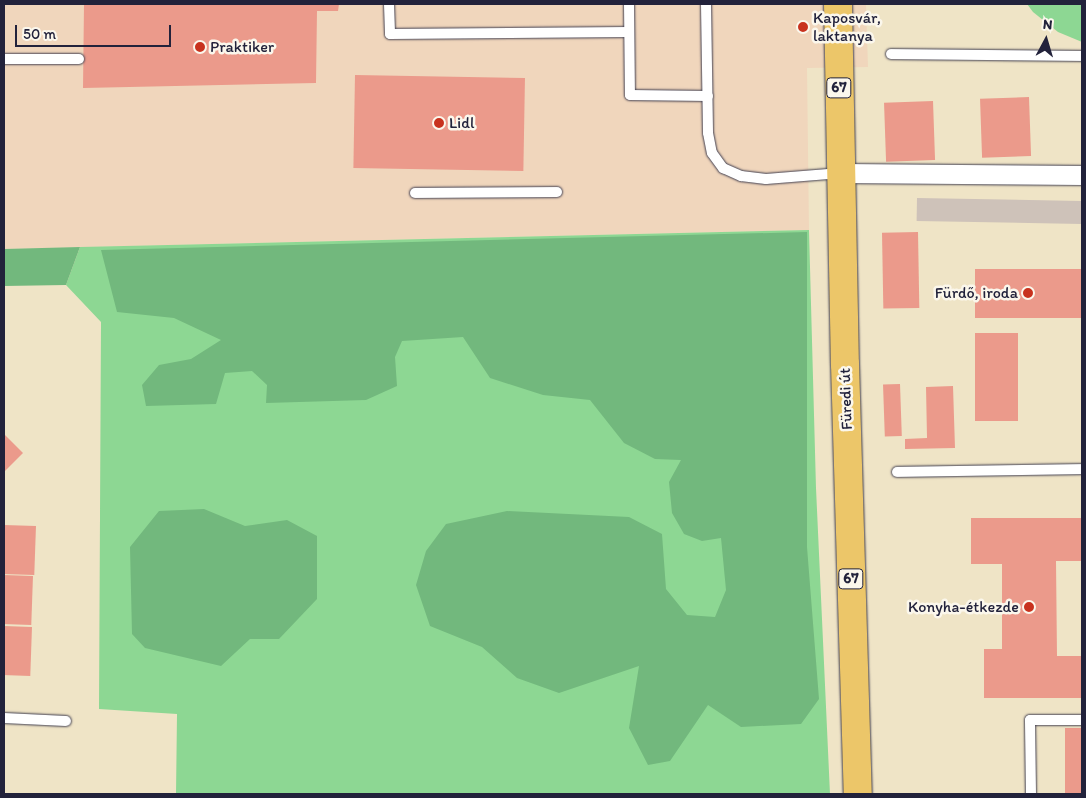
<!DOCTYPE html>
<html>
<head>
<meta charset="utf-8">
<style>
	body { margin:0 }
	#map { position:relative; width:1086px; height:798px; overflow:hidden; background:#efe4c6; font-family:Itim,sans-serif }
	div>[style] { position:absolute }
	.built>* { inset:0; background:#f0d6bc }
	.industrial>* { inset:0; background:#cec2b9; transform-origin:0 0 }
	.green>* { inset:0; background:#8dd793 }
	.forest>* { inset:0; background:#72b87d }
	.building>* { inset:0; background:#eb9a8b; transform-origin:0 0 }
	.roads { filter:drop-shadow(0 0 1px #413f50) drop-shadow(0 0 1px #413f50) }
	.lane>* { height:10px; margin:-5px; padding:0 5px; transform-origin:5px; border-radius:5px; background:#fff }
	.street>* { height:19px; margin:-9.5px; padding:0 9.5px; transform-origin:9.5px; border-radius:9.5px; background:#fff }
	.primary>* { height:28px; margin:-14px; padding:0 14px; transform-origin:14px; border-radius:14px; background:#ecc669 }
	.dots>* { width:14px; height:14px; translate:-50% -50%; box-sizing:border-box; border:2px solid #fbf7ec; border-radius:50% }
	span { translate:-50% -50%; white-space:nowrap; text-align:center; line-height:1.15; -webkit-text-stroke:5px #fbf7ec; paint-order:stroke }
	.shield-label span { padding:1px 4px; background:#fbf7ec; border:1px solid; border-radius:4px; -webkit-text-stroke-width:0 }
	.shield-label { font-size:15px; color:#22223b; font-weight:700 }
	.poi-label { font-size:16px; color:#22223b }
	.left { translate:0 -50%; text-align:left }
	.right { translate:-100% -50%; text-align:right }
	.street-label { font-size:16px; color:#22223b }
	.frame { position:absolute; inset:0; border:5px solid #22223b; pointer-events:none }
	.north { position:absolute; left:1021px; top:15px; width:50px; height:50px; -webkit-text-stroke:4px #fbf7ec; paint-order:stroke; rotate:6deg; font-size:14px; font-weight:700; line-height:20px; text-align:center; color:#22223b }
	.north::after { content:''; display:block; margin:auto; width:18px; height:22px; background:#22223b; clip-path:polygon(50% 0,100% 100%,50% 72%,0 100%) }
	.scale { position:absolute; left:15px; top:25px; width:156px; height:22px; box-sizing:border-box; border:2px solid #22223b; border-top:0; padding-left:6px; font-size:15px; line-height:18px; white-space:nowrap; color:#22223b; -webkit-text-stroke:4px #fbf7ec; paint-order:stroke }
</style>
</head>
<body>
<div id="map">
	<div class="built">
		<div style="clip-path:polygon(4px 4px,866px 4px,868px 67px,807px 68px,809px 230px,4px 249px)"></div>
	</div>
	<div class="industrial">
		<div style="left:917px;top:198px;width:165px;height:23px;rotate:1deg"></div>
	</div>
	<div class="green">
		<div style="clip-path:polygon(1027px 4px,1082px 4px,1082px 42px,1058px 32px,1033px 12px)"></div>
		<div style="clip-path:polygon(809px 230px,816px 488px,830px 794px,176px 794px,177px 714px,99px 709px,101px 322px,66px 285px,80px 247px)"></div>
	</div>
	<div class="forest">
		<div style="clip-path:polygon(807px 232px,807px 547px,819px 699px,801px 724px,741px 727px,708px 705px,670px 761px,648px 765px,629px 728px,639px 666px,559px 693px,517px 678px,482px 647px,430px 626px,416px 585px,426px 551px,446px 524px,507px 511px,629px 517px,662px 534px,666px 589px,687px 615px,715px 617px,726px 590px,721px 538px,702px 541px,684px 534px,672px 513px,669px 482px,681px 460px,655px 459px,624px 443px,590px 400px,543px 395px,490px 378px,463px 337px,402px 341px,395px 357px,397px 386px,366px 400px,266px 403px,267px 385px,252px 371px,225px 373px,216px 404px,146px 406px,142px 385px,159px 365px,191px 359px,221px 340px,174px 318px,117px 312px,101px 250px)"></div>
		<div style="clip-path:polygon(80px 247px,66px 285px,4px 286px,4px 249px)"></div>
		<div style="clip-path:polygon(204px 509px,245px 526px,287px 520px,317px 536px,317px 599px,279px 639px,250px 639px,221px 666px,145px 648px,132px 634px,130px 547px,159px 511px)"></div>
	</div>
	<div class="building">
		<div style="clip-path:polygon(84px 4px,339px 4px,338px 11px,317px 11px,316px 83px,83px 88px)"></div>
		<div style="left:355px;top:75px;width:170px;height:93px;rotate:1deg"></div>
		<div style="left:1029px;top:97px;width:59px;height:49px;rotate:88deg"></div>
		<div style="left:933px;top:101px;width:59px;height:49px;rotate:88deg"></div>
		<div style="left:918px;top:232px;width:76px;height:36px;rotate:89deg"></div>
		<div style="left:975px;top:269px;width:107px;height:49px"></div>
		<div style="left:975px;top:333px;width:43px;height:88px"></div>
		<div style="left:900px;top:384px;width:52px;height:17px;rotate:88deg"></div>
		<div style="clip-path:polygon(953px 386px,955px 448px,905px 449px,905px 439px,927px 438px,926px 387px)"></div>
		<div style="clip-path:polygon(4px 434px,23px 453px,4px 472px)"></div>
		<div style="clip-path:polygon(971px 518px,1082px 518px,1082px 561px,1056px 561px,1057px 656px,1082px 656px,1082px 698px,984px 698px,984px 649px,1002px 649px,1002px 564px,971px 564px)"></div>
		<div style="left:4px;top:525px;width:32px;height:49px;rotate:2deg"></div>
		<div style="left:4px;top:575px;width:29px;height:49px;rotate:2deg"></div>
		<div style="left:4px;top:626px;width:28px;height:49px;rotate:2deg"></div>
		<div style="left:1082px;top:728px;width:66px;height:17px;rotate:90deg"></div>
	</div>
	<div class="roads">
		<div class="lane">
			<div style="left:389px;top:4px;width:30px;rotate:88deg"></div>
			<div style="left:390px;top:34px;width:239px;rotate:-0.5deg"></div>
			<div style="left:629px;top:4px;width:91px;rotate:89.4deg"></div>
			<div style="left:630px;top:95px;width:78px;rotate:0.7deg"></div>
			<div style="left:706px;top:4px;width:129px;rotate:89.1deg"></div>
			<div style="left:708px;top:133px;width:20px;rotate:79deg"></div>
			<div style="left:712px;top:153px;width:19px;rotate:54deg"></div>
			<div style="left:723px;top:168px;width:20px;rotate:24deg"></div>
			<div style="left:741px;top:176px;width:25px;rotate:7deg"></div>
			<div style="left:766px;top:179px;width:75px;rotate:-4.6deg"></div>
			<div style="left:891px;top:54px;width:191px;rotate:0.6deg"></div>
			<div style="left:4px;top:59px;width:75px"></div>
			<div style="left:415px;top:193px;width:142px;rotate:-0.4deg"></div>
			<div style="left:897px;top:472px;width:185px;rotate:-0.9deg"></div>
			<div style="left:4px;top:718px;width:62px;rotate:2.8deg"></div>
			<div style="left:1031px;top:794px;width:74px;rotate:-90.8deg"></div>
			<div style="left:1030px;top:720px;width:52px"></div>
		</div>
		<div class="street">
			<div style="left:841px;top:173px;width:241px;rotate:0.5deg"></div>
		</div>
		<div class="primary">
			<div style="left:838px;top:4px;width:360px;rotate:88.9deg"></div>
			<div style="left:845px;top:364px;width:430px;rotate:88.3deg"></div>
		</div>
	</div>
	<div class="dots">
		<div style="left:803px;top:27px;background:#c8321e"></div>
		<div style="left:200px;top:47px;background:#c8321e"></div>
		<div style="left:439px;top:123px;background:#c8321e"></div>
		<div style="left:1028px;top:293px;background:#c8321e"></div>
		<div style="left:1029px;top:607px;background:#c8321e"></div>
	</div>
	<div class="shield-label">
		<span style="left:839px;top:88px">67</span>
		<span style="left:851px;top:579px">67</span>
	</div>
	<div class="poi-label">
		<span class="left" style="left:813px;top:27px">Kaposvár,<br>laktanya</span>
		<span class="left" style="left:210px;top:47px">Praktiker</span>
		<span class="left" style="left:449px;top:123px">Lidl</span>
		<span class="right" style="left:1018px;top:293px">Fürdő, iroda</span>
		<span class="right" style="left:1019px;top:607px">Konyha-étkezde</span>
	</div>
	<div class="street-label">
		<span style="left:846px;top:399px;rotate:-92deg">Füredi út</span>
	</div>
	<div class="frame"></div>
	<div class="north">N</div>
	<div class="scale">50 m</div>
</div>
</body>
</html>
